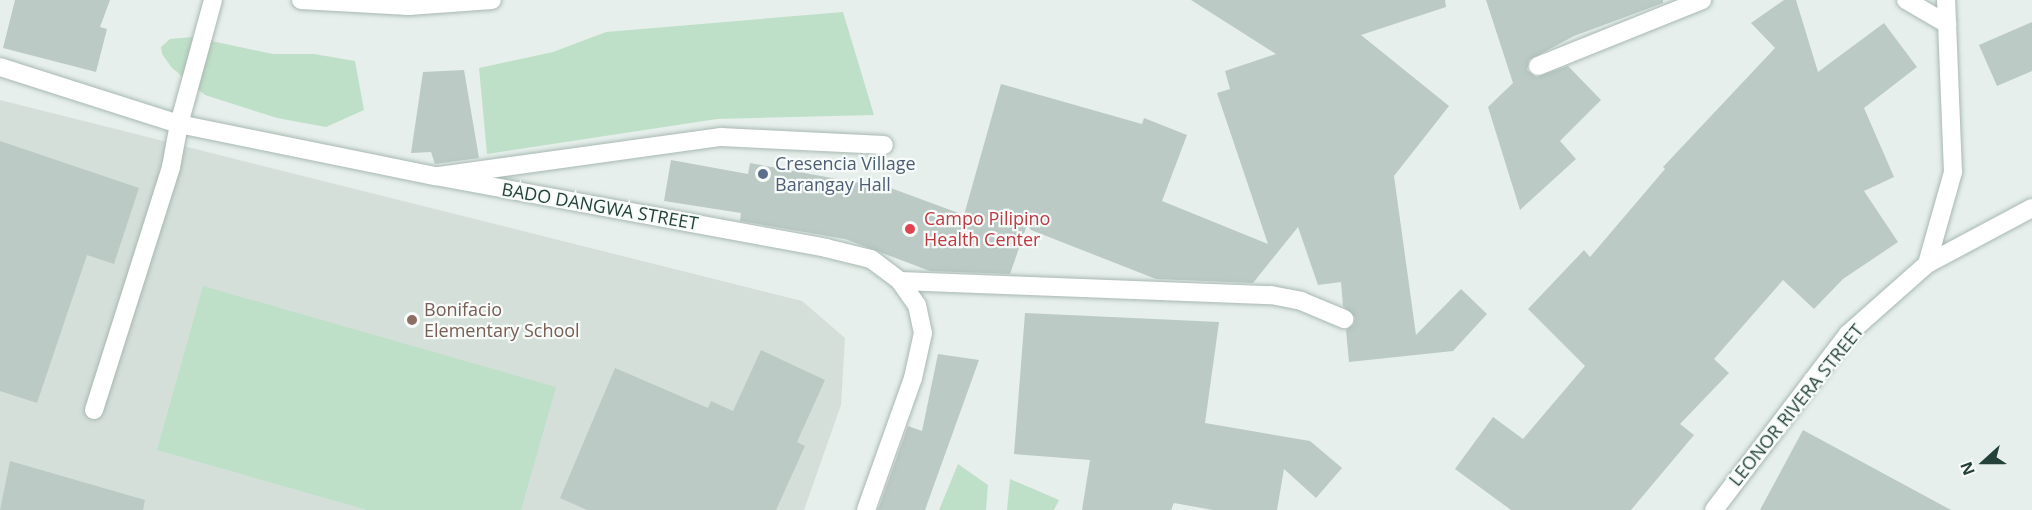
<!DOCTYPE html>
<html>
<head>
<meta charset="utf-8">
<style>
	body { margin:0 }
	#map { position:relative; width:2032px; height:510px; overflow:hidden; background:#e6efeb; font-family:"Open Sans",sans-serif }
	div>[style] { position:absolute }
	.built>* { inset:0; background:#d4dfda }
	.green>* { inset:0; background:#bfe0c8 }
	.building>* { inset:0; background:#bbcac4 }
	.roads { filter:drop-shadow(0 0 2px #a8b8b2) drop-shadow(0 0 2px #a8b8b2) }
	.service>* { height:18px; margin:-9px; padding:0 9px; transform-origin:9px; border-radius:9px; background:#fff }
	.minor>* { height:18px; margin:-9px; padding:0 9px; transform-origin:9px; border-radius:9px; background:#fff }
	.tertiary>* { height:18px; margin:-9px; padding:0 9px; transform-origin:9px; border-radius:9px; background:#fff }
	.dots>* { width:16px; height:16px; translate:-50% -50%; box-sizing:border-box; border:3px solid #f7fbf9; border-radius:50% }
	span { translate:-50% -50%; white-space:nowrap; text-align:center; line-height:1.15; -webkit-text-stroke:4.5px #f7fbf9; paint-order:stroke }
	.service-label { font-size:18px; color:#4e5e75 }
	.left { translate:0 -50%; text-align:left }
	.street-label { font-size:18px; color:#24423a }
	.health-label { font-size:18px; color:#be3a42 }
	.education-label { font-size:18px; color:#785e54 }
	.north { position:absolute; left:1954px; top:432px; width:60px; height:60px; -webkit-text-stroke:4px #f7fbf9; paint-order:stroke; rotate:249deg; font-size:16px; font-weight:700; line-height:24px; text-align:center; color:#24423a }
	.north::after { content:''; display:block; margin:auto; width:21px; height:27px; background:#24423a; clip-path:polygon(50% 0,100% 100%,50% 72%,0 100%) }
</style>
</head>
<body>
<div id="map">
	<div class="built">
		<div style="clip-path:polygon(0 100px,802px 301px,845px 338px,841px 405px,804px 510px,0 510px)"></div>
	</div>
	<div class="green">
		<div style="clip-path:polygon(843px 12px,874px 115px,717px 119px,487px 154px,479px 68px,553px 52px,606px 32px)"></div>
		<div style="clip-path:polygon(193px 37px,273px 54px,314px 54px,355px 61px,364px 110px,326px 127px,277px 118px,205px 95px,172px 68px,162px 54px,161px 47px,170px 39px)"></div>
		<div style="clip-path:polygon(203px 286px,556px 387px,521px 510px,367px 510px,157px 450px)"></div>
		<div style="clip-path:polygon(958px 464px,988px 485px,986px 510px,939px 510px)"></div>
		<div style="clip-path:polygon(1010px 479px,1059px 500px,1054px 510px,1007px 510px)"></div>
	</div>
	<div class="building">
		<div style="clip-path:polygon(15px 0,110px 0,100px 27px,107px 29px,96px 72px,3px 48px)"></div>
		<div style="clip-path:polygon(1191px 0,1445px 0,1446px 7px,1361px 35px,1449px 106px,1394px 176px,1416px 335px,1461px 289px,1487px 314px,1453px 351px,1349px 362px,1346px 330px,1354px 324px,1355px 317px,1343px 306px,1341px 282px,1318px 285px,1298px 227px,1253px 283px,1156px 279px,1031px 230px,1027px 225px,1010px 274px,930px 271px,845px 239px,740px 221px,741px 213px,664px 201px,671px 160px,748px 174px,750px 163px,876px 186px,877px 183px,964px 215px,1001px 84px,1142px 124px,1144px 118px,1187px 135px,1162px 201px,1268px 244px,1217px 93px,1230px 89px,1225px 71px,1276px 54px)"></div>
		<div style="clip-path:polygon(1486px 0,1663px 0,1663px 3px,1574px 36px,1529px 60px,1527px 70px,1536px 77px,1568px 66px,1601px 100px,1560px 141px,1576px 159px,1520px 210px,1488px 107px,1513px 83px)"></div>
		<div style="clip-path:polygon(1784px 0,1796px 0,1818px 72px,1884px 23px,1917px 67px,1864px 108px,1894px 177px,1864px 191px,1898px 242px,1843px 279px,1814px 309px,1783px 280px,1714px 359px,1729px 373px,1680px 424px,1694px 435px,1631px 510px,1511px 510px,1455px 469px,1493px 417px,1523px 439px,1585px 366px,1528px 309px,1584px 250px,1590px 257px,1665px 169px,1663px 167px,1775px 48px,1751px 23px)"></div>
		<div style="clip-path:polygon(2032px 22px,2032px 71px,1997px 86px,1979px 45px)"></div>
		<div style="clip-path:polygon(464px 70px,479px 158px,435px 164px,431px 152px,411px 153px,423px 72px)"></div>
		<div style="clip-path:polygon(0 141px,139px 188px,114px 264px,87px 255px,37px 403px,0 391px)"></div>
		<div style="clip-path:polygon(1025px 313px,1219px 322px,1205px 423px,1310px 441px,1342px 468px,1316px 498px,1284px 469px,1277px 510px,1213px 510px,1174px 503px,1171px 510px,1082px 510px,1090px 460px,1014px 454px)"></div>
		<div style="clip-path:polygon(761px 350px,825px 380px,797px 442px,805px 446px,776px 510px,587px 510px,560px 498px,615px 368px,708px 408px,711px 401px,733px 411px)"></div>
		<div style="clip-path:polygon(938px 354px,979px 360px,925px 510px,878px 510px,908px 426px,922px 431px)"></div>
		<div style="clip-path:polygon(1803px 430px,1951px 510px,1760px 510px)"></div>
		<div style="clip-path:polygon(10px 461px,145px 500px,143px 510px,0 510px)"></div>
	</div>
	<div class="roads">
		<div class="service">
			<div style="left:439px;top:176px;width:285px;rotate:-7.9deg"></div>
			<div style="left:721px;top:137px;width:163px;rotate:2.8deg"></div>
			<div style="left:94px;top:410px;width:255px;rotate:-72.4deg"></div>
			<div style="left:171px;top:167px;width:44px;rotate:-79.5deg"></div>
		</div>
		<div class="minor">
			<div style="left:301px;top:0;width:108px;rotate:3.2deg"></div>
			<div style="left:409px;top:6px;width:83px;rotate:-4.1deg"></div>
			<div style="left:1906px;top:0;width:48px;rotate:30.3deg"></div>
			<div style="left:1538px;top:66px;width:177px;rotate:-21.9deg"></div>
			<div style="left:0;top:67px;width:188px;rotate:17.7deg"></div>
			<div style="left:1927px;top:264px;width:96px;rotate:-74.2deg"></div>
			<div style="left:1953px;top:172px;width:172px;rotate:-92.3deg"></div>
			<div style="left:900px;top:281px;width:371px;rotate:2.2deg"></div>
			<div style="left:1271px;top:295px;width:31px;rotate:11deg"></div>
			<div style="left:1301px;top:301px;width:47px;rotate:22.7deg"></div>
			<div style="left:1714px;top:510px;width:221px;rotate:-52.7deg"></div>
			<div style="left:1848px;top:334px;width:106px;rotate:-41.5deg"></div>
			<div style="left:1927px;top:264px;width:119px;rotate:-28.1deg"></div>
		</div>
		<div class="tertiary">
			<div style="left:213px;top:0;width:129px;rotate:105.3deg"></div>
			<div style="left:179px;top:124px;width:261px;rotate:11.5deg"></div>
			<div style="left:435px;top:176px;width:398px;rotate:10.4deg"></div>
			<div style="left:826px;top:248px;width:46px;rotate:13.7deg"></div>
			<div style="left:871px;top:259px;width:36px;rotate:37deg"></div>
			<div style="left:900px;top:281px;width:29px;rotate:55deg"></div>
			<div style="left:917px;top:305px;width:29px;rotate:78deg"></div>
			<div style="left:923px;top:333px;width:46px;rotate:102.5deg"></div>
			<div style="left:913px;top:378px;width:140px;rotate:109.6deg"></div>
		</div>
	</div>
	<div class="dots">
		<div style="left:763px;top:174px;background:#5c6f8a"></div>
		<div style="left:910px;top:229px;background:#e0444e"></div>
		<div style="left:412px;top:320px;background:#8d6e63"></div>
	</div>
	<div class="service-label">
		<span class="left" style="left:775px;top:174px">Cresencia Village<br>Barangay Hall</span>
	</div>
	<div class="street-label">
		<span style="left:600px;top:206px;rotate:10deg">BADO DANGWA STREET</span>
		<span style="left:1796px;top:405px;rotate:-51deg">LEONOR RIVERA STREET</span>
	</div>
	<div class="health-label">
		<span class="left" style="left:924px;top:229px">Campo Pilipino<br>Health Center</span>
	</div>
	<div class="education-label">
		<span class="left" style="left:424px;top:320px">Bonifacio<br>Elementary School</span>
	</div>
	<div class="north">N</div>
</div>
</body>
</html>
